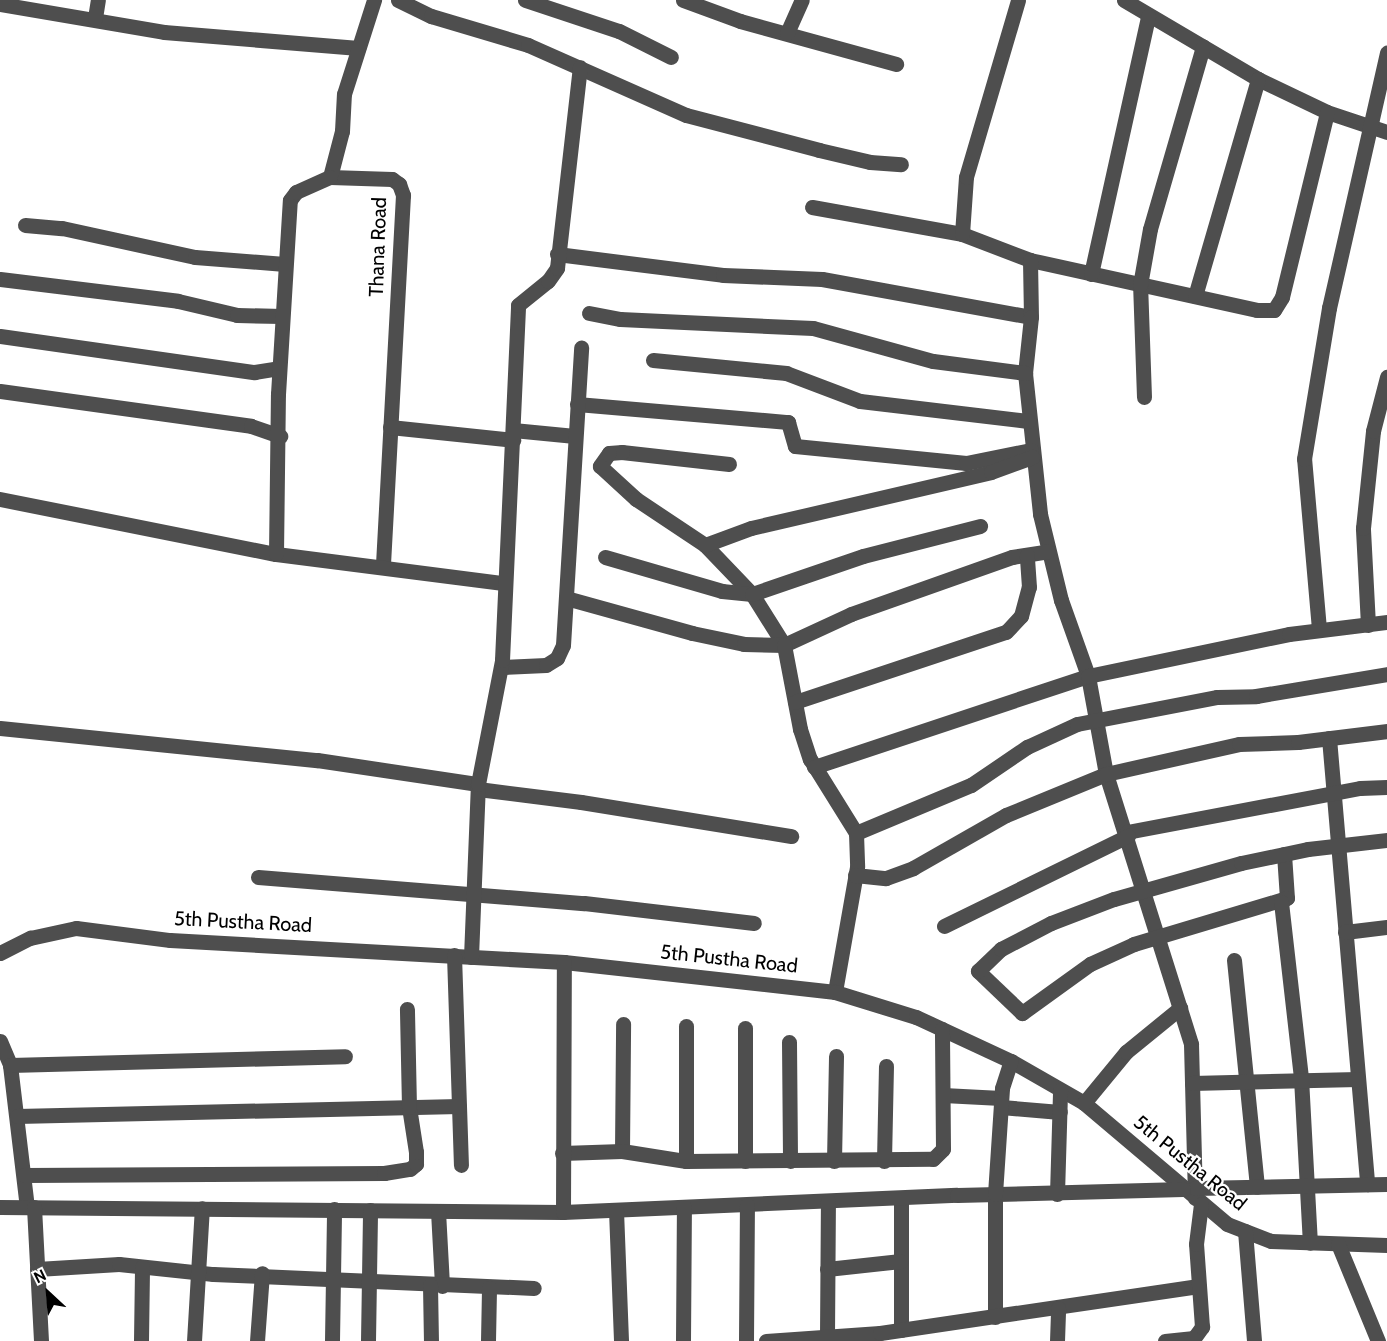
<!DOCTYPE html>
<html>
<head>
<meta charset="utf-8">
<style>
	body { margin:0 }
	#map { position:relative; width:1387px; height:1341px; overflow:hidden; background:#fff; font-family:Cabin,sans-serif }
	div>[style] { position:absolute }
	.minor>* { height:15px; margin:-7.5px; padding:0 7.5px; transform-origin:7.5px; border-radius:7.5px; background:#4e4e4e }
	span { translate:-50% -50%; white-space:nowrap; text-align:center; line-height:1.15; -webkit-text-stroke:4.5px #fff; paint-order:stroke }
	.street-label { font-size:20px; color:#000 }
	.north { position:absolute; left:18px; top:1263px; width:60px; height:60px; -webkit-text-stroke:4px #fff; paint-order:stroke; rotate:334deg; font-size:16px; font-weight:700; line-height:24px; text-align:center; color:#000 }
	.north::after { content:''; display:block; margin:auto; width:21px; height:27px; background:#000; clip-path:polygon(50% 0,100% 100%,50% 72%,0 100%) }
</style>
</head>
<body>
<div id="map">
	<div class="minor">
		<div style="left:398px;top:0;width:37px;rotate:26deg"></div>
		<div style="left:431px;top:16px;width:101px;rotate:16.6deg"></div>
		<div style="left:528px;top:45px;width:173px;rotate:23.9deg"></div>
		<div style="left:686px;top:115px;width:138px;rotate:14.7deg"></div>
		<div style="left:819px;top:150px;width:52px;rotate:13.2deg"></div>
		<div style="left:870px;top:162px;width:31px;rotate:4deg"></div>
		<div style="left:525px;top:0;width:99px;rotate:18.3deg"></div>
		<div style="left:619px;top:31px;width:58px;rotate:26.6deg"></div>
		<div style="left:683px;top:0;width:61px;rotate:20.2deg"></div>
		<div style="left:740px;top:21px;width:162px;rotate:15.4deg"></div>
		<div style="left:1124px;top:0;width:156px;rotate:30.5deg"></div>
		<div style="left:1258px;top:79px;width:76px;rotate:25.6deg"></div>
		<div style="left:1327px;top:112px;width:63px;rotate:18.4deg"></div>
		<div style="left:0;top:4px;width:166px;rotate:9.7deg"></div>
		<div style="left:164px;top:32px;width:195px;rotate:4.7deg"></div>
		<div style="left:95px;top:18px;width:18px;rotate:-81deg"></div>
		<div style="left:787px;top:33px;width:36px;rotate:-66deg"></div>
		<div style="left:330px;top:177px;width:62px;rotate:1.8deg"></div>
		<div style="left:392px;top:179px;width:9px;rotate:36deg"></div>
		<div style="left:399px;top:184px;width:12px;rotate:70deg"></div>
		<div style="left:403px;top:195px;width:371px;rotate:93.1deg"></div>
		<div style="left:330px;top:177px;width:48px;rotate:-75.4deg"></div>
		<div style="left:342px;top:131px;width:37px;rotate:-87deg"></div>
		<div style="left:344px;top:94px;width:99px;rotate:-72.3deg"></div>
		<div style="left:812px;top:207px;width:152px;rotate:10.2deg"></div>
		<div style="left:962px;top:234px;width:73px;rotate:20.9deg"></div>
		<div style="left:1030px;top:260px;width:232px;rotate:12.4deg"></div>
		<div style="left:1257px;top:310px;width:17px"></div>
		<div style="left:1274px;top:310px;width:15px;rotate:-58deg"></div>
		<div style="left:1282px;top:297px;width:190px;rotate:-76.3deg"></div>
		<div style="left:25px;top:225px;width:37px;rotate:5deg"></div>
		<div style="left:62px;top:228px;width:136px;rotate:12.3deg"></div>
		<div style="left:195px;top:257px;width:90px;rotate:4.4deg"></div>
		<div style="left:962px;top:234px;width:57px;rotate:-86deg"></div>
		<div style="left:966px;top:177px;width:184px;rotate:-73.6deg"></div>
		<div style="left:557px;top:254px;width:167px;rotate:7.2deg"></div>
		<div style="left:723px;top:275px;width:99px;rotate:2.3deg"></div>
		<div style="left:822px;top:279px;width:212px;rotate:10.3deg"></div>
		<div style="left:1030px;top:260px;width:57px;rotate:89deg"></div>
		<div style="left:1031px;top:317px;width:56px;rotate:96.1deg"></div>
		<div style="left:1025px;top:373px;width:142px;rotate:83.9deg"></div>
		<div style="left:1040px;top:514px;width:89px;rotate:76.3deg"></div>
		<div style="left:1061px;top:600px;width:81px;rotate:70.4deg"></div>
		<div style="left:1088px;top:676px;width:100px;rotate:79.6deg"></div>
		<div style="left:1106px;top:774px;width:283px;rotate:72.5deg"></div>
		<div style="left:1191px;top:1044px;width:154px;rotate:88.5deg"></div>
		<div style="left:1091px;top:274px;width:264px;rotate:-77.5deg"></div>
		<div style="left:0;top:279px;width:179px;rotate:7deg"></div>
		<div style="left:178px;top:301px;width:61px;rotate:13.3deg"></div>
		<div style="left:237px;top:315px;width:45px;rotate:1.3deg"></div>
		<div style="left:1195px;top:296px;width:226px;rotate:-73.8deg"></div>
		<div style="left:589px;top:313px;width:32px;rotate:11deg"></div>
		<div style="left:620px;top:319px;width:193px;rotate:2.7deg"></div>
		<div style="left:813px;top:328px;width:124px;rotate:15.4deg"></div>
		<div style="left:933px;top:361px;width:93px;rotate:7.4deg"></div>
		<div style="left:0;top:336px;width:257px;rotate:8.1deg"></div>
		<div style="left:254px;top:372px;width:25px;rotate:-9deg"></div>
		<div style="left:653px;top:360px;width:134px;rotate:5.6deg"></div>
		<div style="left:786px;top:373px;width:79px;rotate:20.7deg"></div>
		<div style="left:860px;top:401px;width:169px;rotate:6.8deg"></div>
		<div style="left:0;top:391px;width:253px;rotate:7.9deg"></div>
		<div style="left:251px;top:426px;width:31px;rotate:19deg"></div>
		<div style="left:1144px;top:397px;width:112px;rotate:-92deg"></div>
		<div style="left:1140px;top:285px;width:57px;rotate:-79.9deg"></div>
		<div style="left:1150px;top:229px;width:190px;rotate:-73.8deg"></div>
		<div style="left:577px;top:404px;width:212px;rotate:4.9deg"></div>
		<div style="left:788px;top:422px;width:25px;rotate:74deg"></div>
		<div style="left:795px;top:446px;width:172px;rotate:5.7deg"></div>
		<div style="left:966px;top:463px;width:66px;rotate:-11.3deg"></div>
		<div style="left:390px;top:427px;width:124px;rotate:6deg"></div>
		<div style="left:513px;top:430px;width:62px;rotate:5.5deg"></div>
		<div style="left:729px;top:464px;width:108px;rotate:-173.6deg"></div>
		<div style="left:622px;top:452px;width:13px;rotate:176deg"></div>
		<div style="left:609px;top:453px;width:16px;rotate:125deg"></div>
		<div style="left:600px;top:466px;width:49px;rotate:42.5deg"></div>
		<div style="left:636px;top:499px;width:83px;rotate:33.7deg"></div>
		<div style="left:705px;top:545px;width:68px;rotate:46.2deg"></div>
		<div style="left:752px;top:594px;width:60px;rotate:57.9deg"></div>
		<div style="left:784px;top:645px;width:74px;rotate:-24.8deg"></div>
		<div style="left:851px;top:614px;width:171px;rotate:-19.5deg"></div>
		<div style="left:1012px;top:557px;width:36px;rotate:-9deg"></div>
		<div style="left:0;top:499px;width:281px;rotate:11.3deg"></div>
		<div style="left:276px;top:554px;width:229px;rotate:7.3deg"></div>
		<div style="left:705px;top:545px;width:49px;rotate:-20.3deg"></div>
		<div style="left:751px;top:528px;width:246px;rotate:-13.1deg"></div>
		<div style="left:991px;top:472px;width:44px;rotate:-20.1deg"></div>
		<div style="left:276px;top:554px;width:160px;rotate:-89.3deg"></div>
		<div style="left:278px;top:394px;width:194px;rotate:-86.5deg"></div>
		<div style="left:290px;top:200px;width:10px;rotate:-53deg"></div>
		<div style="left:296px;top:192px;width:37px;rotate:-24deg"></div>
		<div style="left:605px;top:557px;width:122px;rotate:16.2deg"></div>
		<div style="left:722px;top:591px;width:30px;rotate:6deg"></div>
		<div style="left:752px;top:594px;width:117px;rotate:-18.9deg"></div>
		<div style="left:863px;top:556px;width:121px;rotate:-14.4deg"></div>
		<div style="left:566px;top:598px;width:131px;rotate:15.5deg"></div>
		<div style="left:692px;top:633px;width:53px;rotate:11.9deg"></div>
		<div style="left:744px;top:644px;width:40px;rotate:1.4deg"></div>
		<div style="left:784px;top:645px;width:86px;rotate:79.2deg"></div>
		<div style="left:800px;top:729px;width:32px;rotate:72deg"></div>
		<div style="left:810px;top:759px;width:87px;rotate:58.1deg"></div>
		<div style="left:856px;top:833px;width:34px;rotate:88deg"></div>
		<div style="left:857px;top:867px;width:127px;rotate:100deg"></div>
		<div style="left:1368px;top:625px;width:97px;rotate:-93deg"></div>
		<div style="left:1363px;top:528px;width:98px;rotate:-84.1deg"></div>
		<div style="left:1373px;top:431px;width:56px;rotate:-75.5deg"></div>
		<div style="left:1319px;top:629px;width:171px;rotate:-95deg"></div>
		<div style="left:1304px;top:459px;width:153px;rotate:-80.6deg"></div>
		<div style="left:1329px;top:308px;width:262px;rotate:-77.2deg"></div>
		<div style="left:502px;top:667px;width:44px;rotate:-2.6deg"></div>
		<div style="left:546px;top:665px;width:13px;rotate:-32deg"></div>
		<div style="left:557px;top:658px;width:14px;rotate:-65deg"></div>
		<div style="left:563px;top:645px;width:298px;rotate:-86.5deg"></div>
		<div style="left:795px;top:702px;width:222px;rotate:-18.4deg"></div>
		<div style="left:1006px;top:632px;width:22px;rotate:-47deg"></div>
		<div style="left:1021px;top:616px;width:30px;rotate:-75deg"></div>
		<div style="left:1029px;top:587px;width:32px;rotate:-94deg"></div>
		<div style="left:0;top:728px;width:319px;rotate:5.8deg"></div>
		<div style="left:317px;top:760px;width:163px;rotate:8.5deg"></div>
		<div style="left:1329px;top:738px;width:448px;rotate:85.1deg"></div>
		<div style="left:814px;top:767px;width:289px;rotate:-18.4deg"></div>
		<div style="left:1088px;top:676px;width:205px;rotate:-11.8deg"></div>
		<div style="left:1289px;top:634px;width:99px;rotate:-7deg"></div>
		<div style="left:478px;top:789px;width:104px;rotate:7.2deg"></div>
		<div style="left:581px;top:802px;width:213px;rotate:9.2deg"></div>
		<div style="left:1127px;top:832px;width:237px;rotate:-10.7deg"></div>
		<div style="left:1360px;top:788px;width:27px;rotate:-2deg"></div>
		<div style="left:856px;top:833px;width:125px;rotate:-22.7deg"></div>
		<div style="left:971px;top:785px;width:68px;rotate:-34.2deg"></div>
		<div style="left:1027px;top:747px;width:55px;rotate:-24.7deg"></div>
		<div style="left:1077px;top:724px;width:143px;rotate:-10.9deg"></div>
		<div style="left:1217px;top:697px;width:39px;rotate:-1deg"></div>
		<div style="left:1256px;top:696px;width:133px;rotate:-9.5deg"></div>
		<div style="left:1284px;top:854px;width:44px;rotate:86.1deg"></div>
		<div style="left:1287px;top:898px;width:160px;rotate:163.3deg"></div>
		<div style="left:1134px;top:944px;width:48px;rotate:155.6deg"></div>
		<div style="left:1090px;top:964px;width:84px;rotate:144.2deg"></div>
		<div style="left:1022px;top:1013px;width:61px;rotate:-136.3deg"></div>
		<div style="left:978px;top:971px;width:32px;rotate:-44deg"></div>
		<div style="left:1001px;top:949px;width:56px;rotate:-27.5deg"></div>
		<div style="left:1051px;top:923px;width:67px;rotate:-20.9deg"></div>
		<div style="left:1114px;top:899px;width:132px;rotate:-15.8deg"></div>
		<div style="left:1241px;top:863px;width:68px;rotate:-11.8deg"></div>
		<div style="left:1308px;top:849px;width:80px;rotate:-6.5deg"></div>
		<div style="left:855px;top:875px;width:31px;rotate:6deg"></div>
		<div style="left:886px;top:878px;width:29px;rotate:-20deg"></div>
		<div style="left:913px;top:868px;width:107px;rotate:-29.7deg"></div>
		<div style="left:1006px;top:815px;width:108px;rotate:-22.3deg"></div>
		<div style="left:1106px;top:774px;width:136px;rotate:-12.7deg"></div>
		<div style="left:1239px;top:744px;width:59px;rotate:-1.9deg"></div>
		<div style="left:1298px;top:742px;width:90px;rotate:-7deg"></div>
		<div style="left:258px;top:877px;width:327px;rotate:4.6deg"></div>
		<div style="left:584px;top:903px;width:171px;rotate:6.7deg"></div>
		<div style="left:1281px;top:902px;width:177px;rotate:83.5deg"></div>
		<div style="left:1301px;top:1078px;width:165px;rotate:86.9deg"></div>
		<div style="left:944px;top:926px;width:205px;rotate:-26.1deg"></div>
		<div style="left:1345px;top:932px;width:42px;rotate:-6.8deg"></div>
		<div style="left:0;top:953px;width:34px;rotate:-27deg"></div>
		<div style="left:30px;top:938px;width:47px;rotate:-12.3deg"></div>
		<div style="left:76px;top:928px;width:95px;rotate:7.3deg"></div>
		<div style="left:170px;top:940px;width:395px;rotate:3.2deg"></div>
		<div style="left:564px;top:962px;width:273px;rotate:6.3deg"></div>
		<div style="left:835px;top:992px;width:85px;rotate:17.2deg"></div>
		<div style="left:916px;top:1017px;width:105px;rotate:24.9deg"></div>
		<div style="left:1011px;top:1061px;width:84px;rotate:29.9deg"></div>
		<div style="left:1084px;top:1103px;width:187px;rotate:40.2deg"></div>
		<div style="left:1227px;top:1224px;width:47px;rotate:21.1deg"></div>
		<div style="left:1271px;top:1241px;width:116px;rotate:2deg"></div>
		<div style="left:454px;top:955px;width:210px;rotate:88.1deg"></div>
		<div style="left:471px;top:957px;width:173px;rotate:-87.7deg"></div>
		<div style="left:478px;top:784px;width:126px;rotate:-79deg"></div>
		<div style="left:502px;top:660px;width:355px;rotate:-87.4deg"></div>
		<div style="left:518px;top:305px;width:38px;rotate:-39deg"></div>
		<div style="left:548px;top:281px;width:16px;rotate:-55deg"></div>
		<div style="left:557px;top:268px;width:202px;rotate:-83.5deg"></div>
		<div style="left:1234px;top:960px;width:228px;rotate:84.2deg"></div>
		<div style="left:0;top:1041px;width:26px;rotate:67deg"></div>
		<div style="left:10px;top:1065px;width:143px;rotate:83.2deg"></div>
		<div style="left:789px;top:1042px;width:119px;rotate:89.5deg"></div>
		<div style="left:10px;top:1065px;width:335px;rotate:-1.5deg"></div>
		<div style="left:1192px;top:1083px;width:166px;rotate:-1.4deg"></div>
		<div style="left:943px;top:1095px;width:58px;rotate:3deg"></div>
		<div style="left:1084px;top:1103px;width:66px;rotate:-50.5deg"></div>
		<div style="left:1126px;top:1052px;width:70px;rotate:-39.2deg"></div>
		<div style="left:1001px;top:1107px;width:59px;rotate:4.8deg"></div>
		<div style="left:17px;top:1116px;width:442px;rotate:-1.3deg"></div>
		<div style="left:622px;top:1151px;width:127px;rotate:-89.5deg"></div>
		<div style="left:562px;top:1153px;width:60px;rotate:-1.9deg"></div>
		<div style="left:622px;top:1151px;width:65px;rotate:8.9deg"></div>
		<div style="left:686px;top:1161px;width:247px;rotate:-0.5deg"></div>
		<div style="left:933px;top:1159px;width:14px;rotate:-45deg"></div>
		<div style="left:943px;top:1149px;width:120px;rotate:-90.5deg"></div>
		<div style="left:686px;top:1161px;width:135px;rotate:-90deg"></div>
		<div style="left:745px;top:1161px;width:133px;rotate:-90deg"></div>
		<div style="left:834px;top:1161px;width:105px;rotate:-88.9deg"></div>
		<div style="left:884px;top:1161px;width:95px;rotate:-88.8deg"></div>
		<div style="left:24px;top:1175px;width:360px;rotate:-0.3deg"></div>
		<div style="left:384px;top:1173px;width:26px;rotate:-9deg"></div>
		<div style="left:410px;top:1169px;width:8px;rotate:-40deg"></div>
		<div style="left:416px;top:1164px;width:12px;rotate:-90deg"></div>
		<div style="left:416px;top:1152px;width:46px;rotate:-98.8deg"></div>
		<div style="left:409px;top:1107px;width:98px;rotate:-91.2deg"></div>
		<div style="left:1195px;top:1188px;width:192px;rotate:-1.2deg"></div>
		<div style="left:1057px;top:1194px;width:104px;rotate:-88.3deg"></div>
		<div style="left:901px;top:1198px;width:132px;rotate:90deg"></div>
		<div style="left:0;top:1207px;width:563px;rotate:0.51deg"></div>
		<div style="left:563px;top:1212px;width:394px;rotate:-2.5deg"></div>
		<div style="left:957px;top:1195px;width:226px;rotate:-1.5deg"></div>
		<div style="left:34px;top:1207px;width:134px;rotate:87deg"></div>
		<div style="left:616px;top:1210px;width:131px;rotate:87.8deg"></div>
		<div style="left:438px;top:1211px;width:75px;rotate:86.9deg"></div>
		<div style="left:563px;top:1212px;width:250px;rotate:-89.8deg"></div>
		<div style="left:1245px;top:1231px;width:110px;rotate:85.3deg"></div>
		<div style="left:1338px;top:1244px;width:105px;rotate:67.6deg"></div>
		<div style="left:37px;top:1269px;width:82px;rotate:-3.5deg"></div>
		<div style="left:119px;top:1264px;width:95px;rotate:6.1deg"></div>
		<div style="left:213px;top:1274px;width:321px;rotate:2.5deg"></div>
		<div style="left:827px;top:1269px;width:74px;rotate:-6.2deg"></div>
		<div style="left:430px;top:1285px;width:56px;rotate:89deg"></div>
		<div style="left:995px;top:1317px;width:123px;rotate:-90deg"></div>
		<div style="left:995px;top:1194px;width:106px;rotate:-86.2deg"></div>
		<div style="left:1002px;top:1088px;width:28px;rotate:-72deg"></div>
		<div style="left:827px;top:1336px;width:135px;rotate:-89.6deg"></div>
		<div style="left:141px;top:1341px;width:74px;rotate:-89.2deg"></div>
		<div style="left:194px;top:1341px;width:133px;rotate:-86.6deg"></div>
		<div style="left:257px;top:1341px;width:68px;rotate:-85.8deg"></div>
		<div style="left:332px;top:1341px;width:132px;rotate:-89.1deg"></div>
		<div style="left:368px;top:1341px;width:131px;rotate:-89.1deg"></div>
		<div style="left:488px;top:1341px;width:53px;rotate:-88.9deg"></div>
		<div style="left:683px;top:1341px;width:134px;rotate:-89.6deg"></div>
		<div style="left:746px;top:1341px;width:136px;rotate:-89.6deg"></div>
		<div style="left:766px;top:1341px;width:114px;rotate:-4deg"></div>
		<div style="left:880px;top:1333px;width:322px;rotate:-8.4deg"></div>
		<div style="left:1057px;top:1341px;width:33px;rotate:-88deg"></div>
		<div style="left:1165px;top:1341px;width:29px;rotate:-6deg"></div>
		<div style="left:1194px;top:1338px;width:14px;rotate:-54deg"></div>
		<div style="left:1202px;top:1327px;width:83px;rotate:-94.1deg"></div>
		<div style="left:1196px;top:1244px;width:40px;rotate:-82.9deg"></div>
	</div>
	<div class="street-label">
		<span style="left:378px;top:247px;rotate:-88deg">Thana Road</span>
		<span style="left:243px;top:922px;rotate:3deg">5th Pustha Road</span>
		<span style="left:729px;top:959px;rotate:6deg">5th Pustha Road</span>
		<span style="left:1190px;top:1163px;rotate:39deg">5th Pustha Road</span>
	</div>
	<div class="north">N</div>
</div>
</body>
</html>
